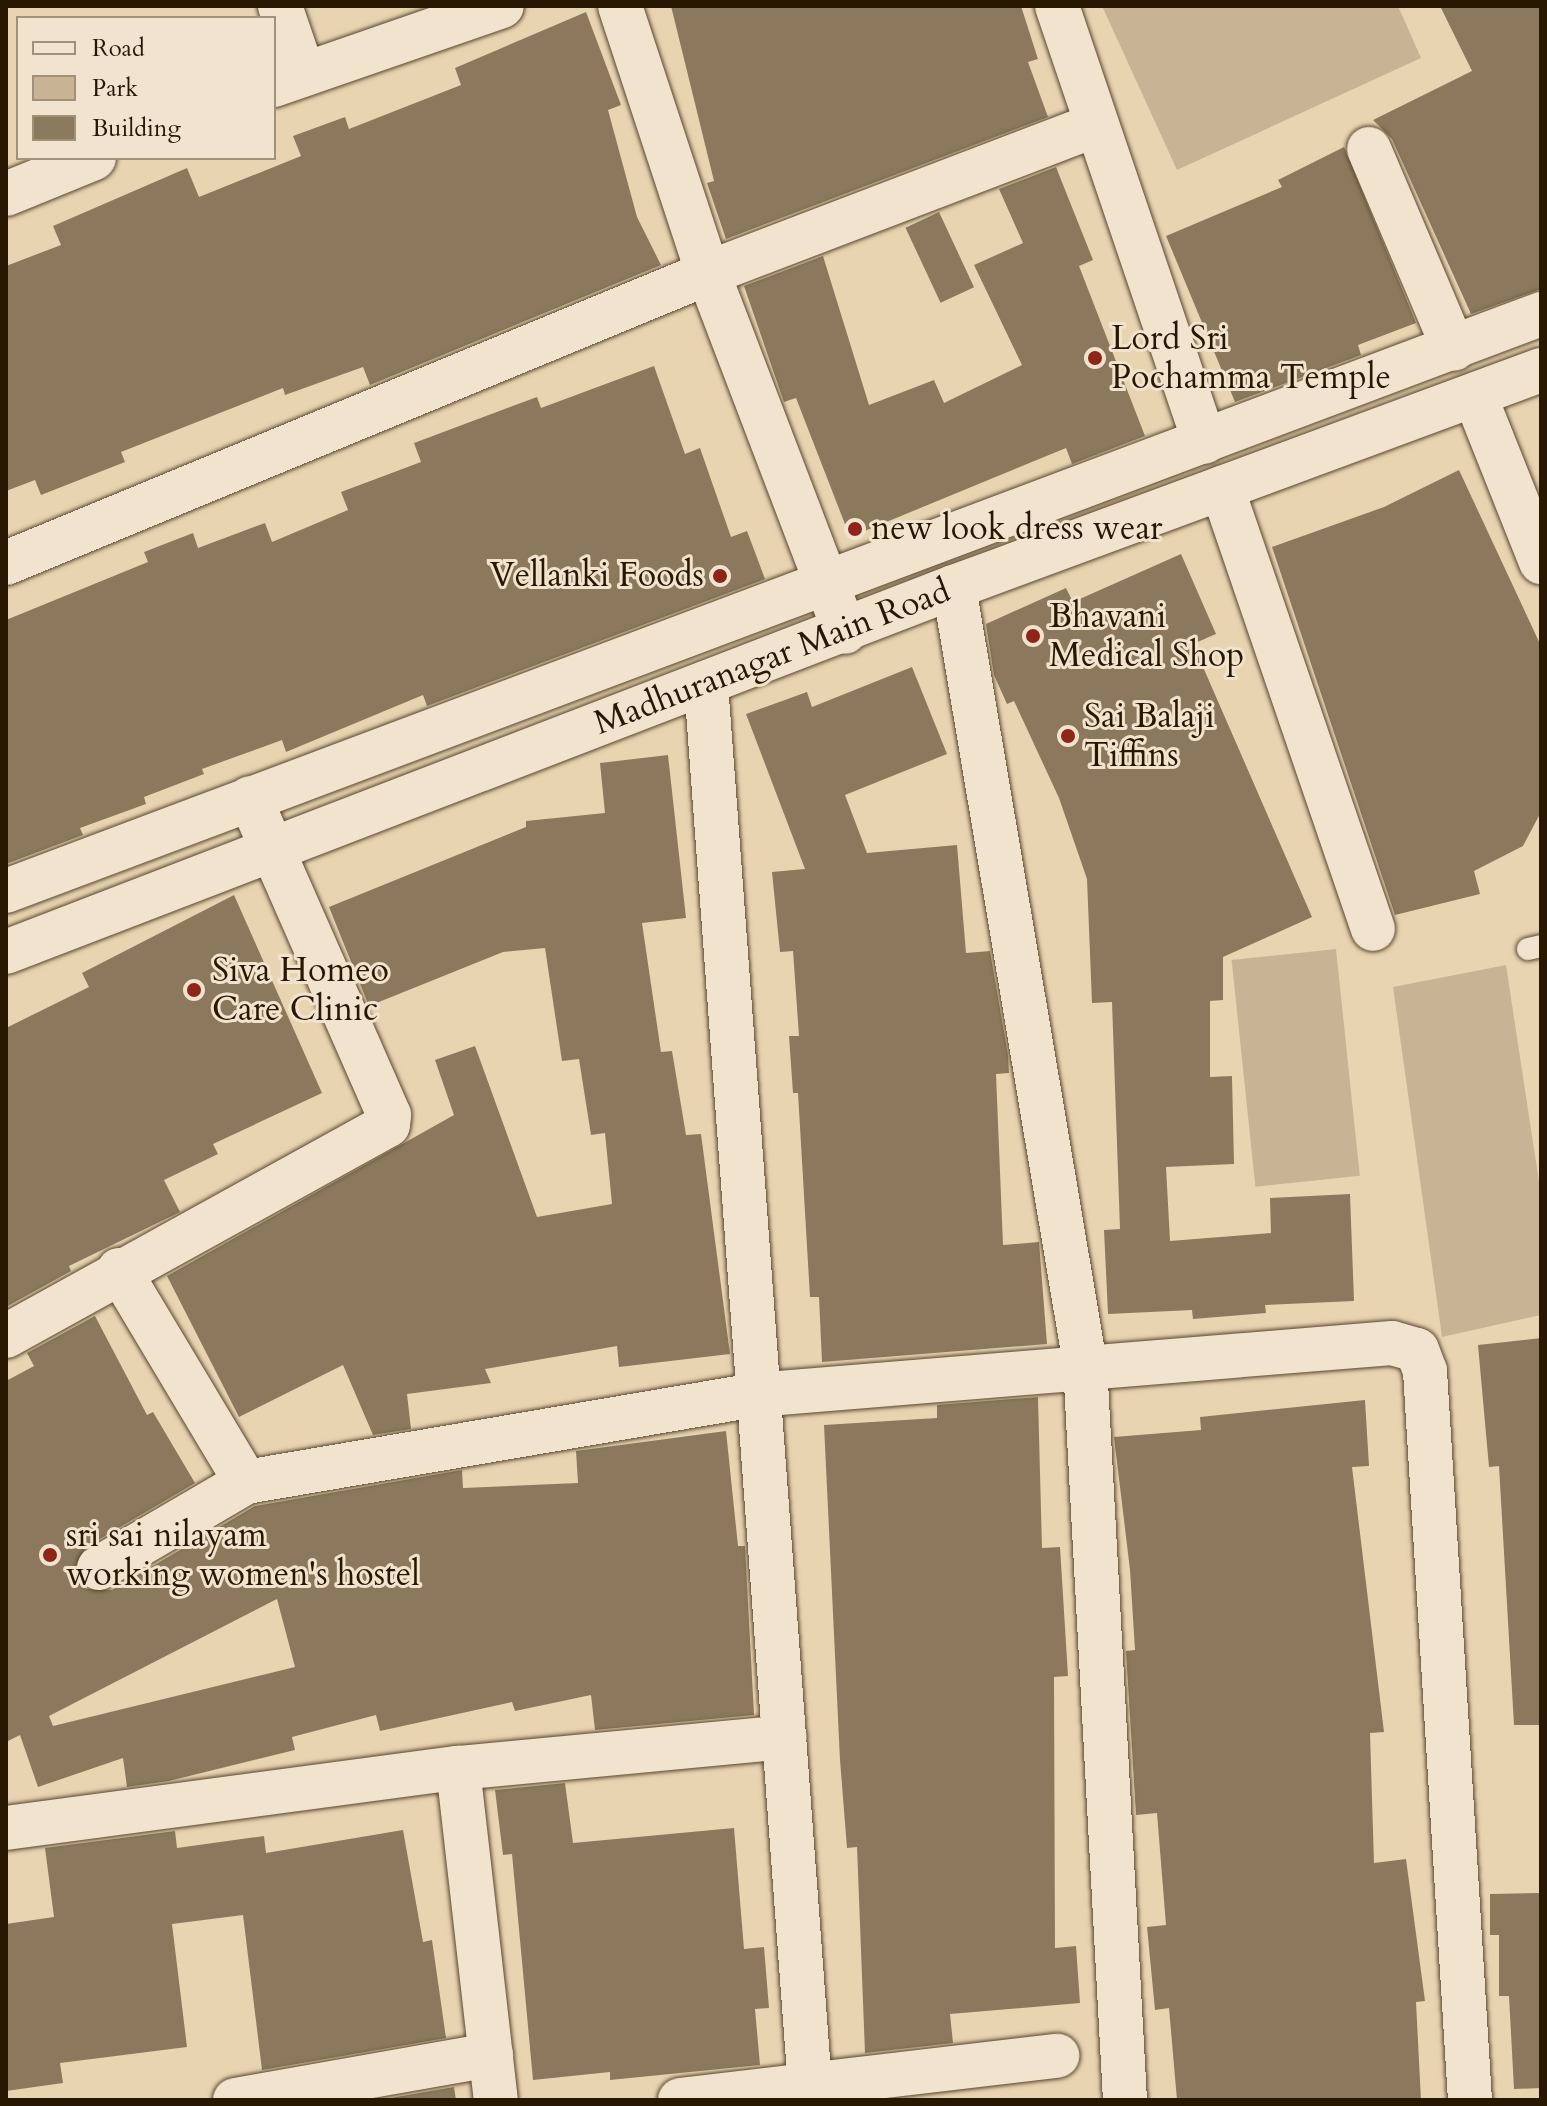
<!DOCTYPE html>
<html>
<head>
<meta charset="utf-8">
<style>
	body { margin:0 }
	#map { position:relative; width:1547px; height:2106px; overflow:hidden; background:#e9d4b2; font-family:Cardo,serif }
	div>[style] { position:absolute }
	.green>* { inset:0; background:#c8b494; transform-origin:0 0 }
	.building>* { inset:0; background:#8c795d; transform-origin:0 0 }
	.roads { filter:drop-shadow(0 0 2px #58462d) drop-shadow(0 0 2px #58462d) }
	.service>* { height:22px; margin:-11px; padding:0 11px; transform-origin:11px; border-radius:11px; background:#f1e3cd }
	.minor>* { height:44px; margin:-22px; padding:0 22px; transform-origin:22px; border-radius:22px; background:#f1e3cd }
	.tertiary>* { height:44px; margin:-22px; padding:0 22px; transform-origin:22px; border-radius:22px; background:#f1e3cd }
	.dots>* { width:22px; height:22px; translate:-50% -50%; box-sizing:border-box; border:4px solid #f1e3cd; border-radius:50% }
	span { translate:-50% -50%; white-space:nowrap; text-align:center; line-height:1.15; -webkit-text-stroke:6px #f1e3cd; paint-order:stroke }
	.poi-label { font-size:34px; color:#281701 }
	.left { translate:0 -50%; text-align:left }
	.right { translate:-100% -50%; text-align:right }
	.street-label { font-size:34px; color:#281701 }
	.frame { position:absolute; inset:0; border:8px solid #281701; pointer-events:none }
	.legend { position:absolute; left:16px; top:16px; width:260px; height:144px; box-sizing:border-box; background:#f1e3cd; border:2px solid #a1917b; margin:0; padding:10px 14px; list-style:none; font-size:24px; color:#281701 }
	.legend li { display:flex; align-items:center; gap:16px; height:40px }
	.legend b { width:40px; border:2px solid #a1917b }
</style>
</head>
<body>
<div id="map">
	<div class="green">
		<div style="clip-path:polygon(1102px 6px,1398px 6px,1421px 58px,1177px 170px)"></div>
		<div style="left:1336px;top:949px;width:228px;height:105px;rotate:84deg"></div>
		<div style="clip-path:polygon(1506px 965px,1541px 1195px,1541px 1315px,1442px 1337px,1393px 987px)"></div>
	</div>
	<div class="building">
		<div style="clip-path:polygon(671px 6px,1021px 6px,1038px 59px,1028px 62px,1048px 117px,726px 239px,707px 183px,714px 181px)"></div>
		<div style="clip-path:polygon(1440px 6px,1541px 6px,1541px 289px,1471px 314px,1392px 139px,1373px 120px,1472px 71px)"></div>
		<div style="clip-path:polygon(586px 12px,621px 105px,608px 110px,637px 217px,661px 265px,370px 385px,363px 367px,285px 395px,283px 388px,121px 452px,125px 462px,41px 495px,35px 480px,6px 491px,6px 266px,61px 245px,53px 226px,187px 168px,199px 197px,301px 156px,293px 136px,345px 117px,349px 129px,461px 85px,455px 68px)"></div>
		<div style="clip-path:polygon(1344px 147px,1416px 323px,1358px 345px,1361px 355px,1235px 402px,1166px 236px,1282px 187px,1278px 180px)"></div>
		<div style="clip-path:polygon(1056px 167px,1093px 260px,1079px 266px,1145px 436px,1072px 464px,1066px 448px,850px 537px,796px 398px,784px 402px,744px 286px,823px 256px,869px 405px,934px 380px,944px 403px,1022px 365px,974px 265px,1023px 243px,999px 189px)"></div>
		<div style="left:939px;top:212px;width:83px;height:37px;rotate:65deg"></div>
		<div style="clip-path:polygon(654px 366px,685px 454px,700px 448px,731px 537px,747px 531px,765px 579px,427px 706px,423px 695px,286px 752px,282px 740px,202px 769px,204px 774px,144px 797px,146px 804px,80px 828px,83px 835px,6px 864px,6px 620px,148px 562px,144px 552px,193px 533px,198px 548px,265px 523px,272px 542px,348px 510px,341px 492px,421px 462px,414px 443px,537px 397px,541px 408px)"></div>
		<div style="clip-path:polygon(1459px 470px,1541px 646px,1541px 812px,1523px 846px,1474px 871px,1480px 894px,1395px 915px,1272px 547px,1384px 507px)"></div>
		<div style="clip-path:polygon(1181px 554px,1216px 634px,1193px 644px,1312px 917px,1223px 957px,1223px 1000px,1210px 1001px,1210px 1077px,1232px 1076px,1234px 1164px,1166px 1167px,1170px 1241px,1271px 1233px,1270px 1198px,1350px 1194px,1354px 1301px,1265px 1305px,1266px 1313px,1193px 1319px,1192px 1310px,1108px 1314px,1104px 1230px,1120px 1229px,1112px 1002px,1092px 1003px,1087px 879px,1059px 798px,1014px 701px,1007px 704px,994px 675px,986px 624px,1066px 588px,1073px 602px)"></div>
		<div style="clip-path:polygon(912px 667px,947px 754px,845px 795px,867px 853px,957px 845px,966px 953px,990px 951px,1008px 1055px,1009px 1073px,996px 1074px,1003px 1245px,1039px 1242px,1047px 1344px,822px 1362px,819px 1297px,810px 1297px,798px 1093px,793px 1093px,789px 1036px,799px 1036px,793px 951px,780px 952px,772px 872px,805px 869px,746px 714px,807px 692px,812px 707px)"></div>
		<div style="clip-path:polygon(668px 755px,686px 918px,642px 923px,661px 1052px,672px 1051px,686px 1135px,701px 1134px,730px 1354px,619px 1367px,617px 1346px,485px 1369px,491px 1383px,407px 1394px,411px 1429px,373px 1435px,343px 1365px,239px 1417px,167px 1276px,454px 1115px,435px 1060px,475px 1046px,537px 1217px,612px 1204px,605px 1133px,591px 1135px,579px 1059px,562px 1061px,545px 948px,503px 952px,369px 1006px,329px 907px,526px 827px,526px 821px,605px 813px,600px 763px)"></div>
		<div style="clip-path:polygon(234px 895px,322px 1093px,213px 1144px,218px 1154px,164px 1180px,180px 1212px,69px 1266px,71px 1271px,6px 1307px,6px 1028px,89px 987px,82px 973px)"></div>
		<div style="clip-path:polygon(evenodd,95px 1316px,147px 1415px,153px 1412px,195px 1483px,86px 1547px,74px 1569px,86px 1589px,112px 1590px,255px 1506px,462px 1470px,463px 1488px,578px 1483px,576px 1451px,726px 1431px,738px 1546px,745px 1546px,754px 1715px,595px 1730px,591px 1695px,515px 1711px,512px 1702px,380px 1731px,376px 1715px,292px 1737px,295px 1750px,169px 1781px,127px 1787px,123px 1758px,38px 1787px,20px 1735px,6px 1742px,6px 1381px,34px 1366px,27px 1353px,95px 1316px,277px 1599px,295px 1667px,53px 1726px,49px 1716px,277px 1599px)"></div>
		<div style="clip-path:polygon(1541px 1338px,1541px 1725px,1514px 1725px,1499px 1466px,1489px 1467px,1478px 1345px)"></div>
		<div style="clip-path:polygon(1038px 1397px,1042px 1548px,1060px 1547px,1068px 1676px,1054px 1677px,1055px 1948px,1076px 1946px,1080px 2003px,950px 2014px,953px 2043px,865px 2053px,857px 1847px,847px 1848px,840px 1760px,824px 1425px,937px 1418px,937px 1405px)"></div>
		<div style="clip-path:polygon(1365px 1400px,1369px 1466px,1352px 1467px,1384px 1732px,1370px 1733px,1374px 1863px,1406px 1859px,1425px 2001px,1416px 2002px,1421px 2100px,1177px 2100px,1169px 2008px,1155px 2010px,1147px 1927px,1166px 1925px,1157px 1813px,1136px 1815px,1126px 1651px,1135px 1650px,1130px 1570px,1114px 1437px,1201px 1430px,1200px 1417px)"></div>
		<div style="clip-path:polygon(565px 1783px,573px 1843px,734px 1828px,744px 1949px,764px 1947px,769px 2008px,755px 2009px,760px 2065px,610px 2080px,610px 2072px,533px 2080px,512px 1854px,503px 1855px,495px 1790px)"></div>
		<div style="clip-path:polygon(403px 1830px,423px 1942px,432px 1940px,446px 2038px,262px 2070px,243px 1915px,172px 1924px,187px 2047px,60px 2063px,63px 2083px,6px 2091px,6px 1924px,54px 1917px,45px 1848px,175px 1831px,177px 1848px,264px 1836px,266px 1853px)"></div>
		<div style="clip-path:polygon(1541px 1893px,1541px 2088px,1514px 2089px,1509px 1996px,1499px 1996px,1499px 1935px,1490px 1935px,1490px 1894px)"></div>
		<div style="clip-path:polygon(454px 2087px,456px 2100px,379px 2100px)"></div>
	</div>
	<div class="roads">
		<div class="service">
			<div style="left:1528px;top:949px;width:13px;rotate:-13deg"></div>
		</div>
		<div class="minor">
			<div style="left:280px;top:6px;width:71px;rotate:71.1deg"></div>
			<div style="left:620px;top:6px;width:281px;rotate:71.8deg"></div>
			<div style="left:708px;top:273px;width:384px;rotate:69.1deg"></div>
			<div style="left:1057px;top:6px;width:460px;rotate:71.3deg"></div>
			<div style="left:274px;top:85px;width:241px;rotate:-19.1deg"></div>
			<div style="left:1369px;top:149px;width:217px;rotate:67deg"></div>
			<div style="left:6px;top:194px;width:95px;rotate:-22.2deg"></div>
			<div style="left:1475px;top:396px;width:179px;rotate:68.3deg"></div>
			<div style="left:1222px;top:488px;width:466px;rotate:71.1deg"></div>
			<div style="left:6px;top:563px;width:760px;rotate:-22.45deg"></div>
			<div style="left:708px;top:273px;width:415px;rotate:-20.9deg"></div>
			<div style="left:954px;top:587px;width:788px;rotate:80.43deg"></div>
			<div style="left:1085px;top:1364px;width:737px;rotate:86.89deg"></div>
			<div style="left:706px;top:684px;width:1420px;rotate:85.76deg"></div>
			<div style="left:119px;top:1270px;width:247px;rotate:59.1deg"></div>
			<div style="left:6px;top:1336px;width:436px;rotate:-28.9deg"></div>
			<div style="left:388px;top:1125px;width:10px;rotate:-84deg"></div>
			<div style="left:389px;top:1115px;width:346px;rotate:-113.7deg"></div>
			<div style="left:99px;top:1568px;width:170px;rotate:-30.3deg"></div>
			<div style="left:246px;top:1482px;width:516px;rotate:-9.7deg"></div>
			<div style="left:755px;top:1395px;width:639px;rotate:-4.67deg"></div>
			<div style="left:1392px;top:1343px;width:26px;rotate:16deg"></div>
			<div style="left:1417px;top:1350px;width:22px;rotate:69deg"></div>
			<div style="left:1425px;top:1371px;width:730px;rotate:86.47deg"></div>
			<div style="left:458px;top:1768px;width:334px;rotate:83.5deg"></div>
			<div style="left:6px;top:1828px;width:456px;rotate:-7.6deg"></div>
			<div style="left:458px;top:1768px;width:328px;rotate:-5.4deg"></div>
			<div style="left:235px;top:2100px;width:260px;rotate:-10deg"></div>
			<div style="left:680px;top:2100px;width:380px;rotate:-6.7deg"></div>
		</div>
		<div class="tertiary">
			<div style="left:6px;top:891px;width:1640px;rotate:-20.6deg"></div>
			<div style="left:6px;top:952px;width:1016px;rotate:-21.06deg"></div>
			<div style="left:954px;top:587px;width:626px;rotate:-20.29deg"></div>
		</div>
	</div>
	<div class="dots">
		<div style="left:1095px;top:358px;background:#8f2418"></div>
		<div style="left:855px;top:529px;background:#8f2418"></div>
		<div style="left:720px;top:576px;background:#8f2418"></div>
		<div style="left:1033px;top:636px;background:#8f2418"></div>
		<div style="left:1068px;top:736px;background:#8f2418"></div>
		<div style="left:194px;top:990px;background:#8f2418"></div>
		<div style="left:50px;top:1555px;background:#8f2418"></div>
	</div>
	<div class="poi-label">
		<span class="left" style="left:1111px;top:358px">Lord Sri<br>Pochamma Temple</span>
		<span class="left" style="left:871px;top:529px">new look dress wear</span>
		<span class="right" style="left:704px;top:576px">Vellanki Foods</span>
		<span class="left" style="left:1049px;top:636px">Bhavani<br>Medical Shop</span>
		<span class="left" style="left:1084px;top:736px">Sai Balaji<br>Tiffins</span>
		<span class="left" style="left:212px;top:990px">Siva Homeo<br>Care Clinic</span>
		<span class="left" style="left:66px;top:1555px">sri sai nilayam<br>working women's hostel</span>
	</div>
	<div class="street-label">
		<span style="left:772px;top:657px;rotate:-21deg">Madhuranagar Main Road</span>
	</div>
	<div class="frame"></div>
	<ul class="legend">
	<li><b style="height:10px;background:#f1e3cd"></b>Road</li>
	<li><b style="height:22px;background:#c8b494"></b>Park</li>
	<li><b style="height:22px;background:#8c795d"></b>Building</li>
	</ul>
</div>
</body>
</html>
